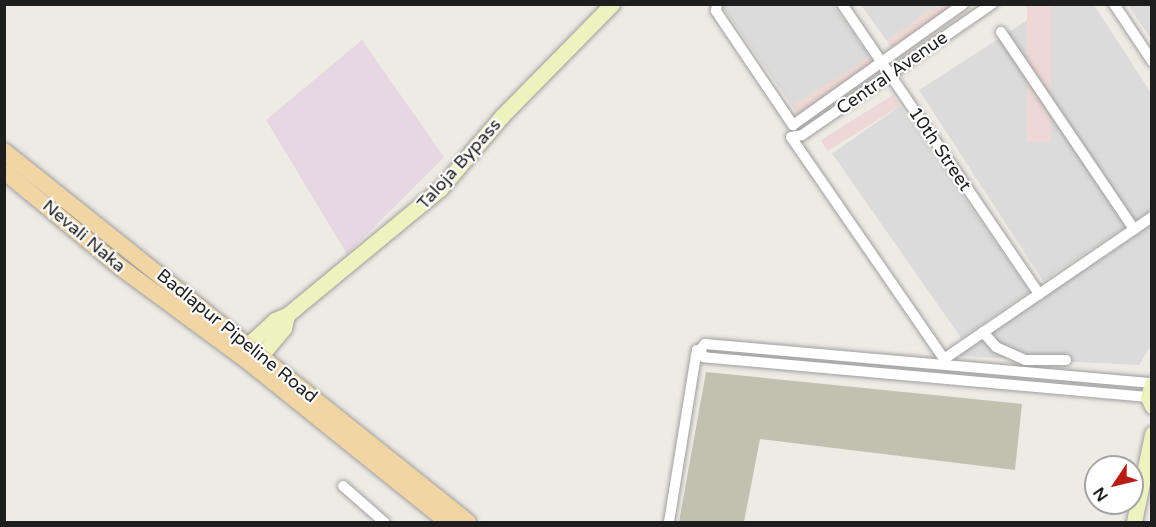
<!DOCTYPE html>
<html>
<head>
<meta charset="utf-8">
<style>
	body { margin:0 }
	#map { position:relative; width:1156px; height:527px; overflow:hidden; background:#eeebe5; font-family:"Varela Round",sans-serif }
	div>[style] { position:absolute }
	.residential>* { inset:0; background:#dcdbdb; transform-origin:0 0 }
	.commercial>* { inset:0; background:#edd8d5; transform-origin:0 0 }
	.industrial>* { inset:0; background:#e6d7e3 }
	.construction>* { inset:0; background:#c0c1b1 }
	.roads { filter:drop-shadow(0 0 2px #9f9f9f) drop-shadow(0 0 2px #9f9f9f) }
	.street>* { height:10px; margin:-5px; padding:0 5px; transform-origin:5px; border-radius:5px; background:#fff }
	.secondary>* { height:15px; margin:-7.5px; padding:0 7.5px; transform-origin:7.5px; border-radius:7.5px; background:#edf3be }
	.primary>* { height:16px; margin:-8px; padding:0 8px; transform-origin:8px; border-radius:8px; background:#f2d5a5 }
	span { translate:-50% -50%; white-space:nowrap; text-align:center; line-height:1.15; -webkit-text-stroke:4.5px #fff; paint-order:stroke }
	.street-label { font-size:18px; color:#1e1e1e }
	.frame { position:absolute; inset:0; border:6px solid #1e1e1e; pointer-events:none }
	.north { position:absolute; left:1084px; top:455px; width:60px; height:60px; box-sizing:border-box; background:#fff; border:2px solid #a5a5a5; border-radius:50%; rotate:235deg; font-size:16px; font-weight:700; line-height:24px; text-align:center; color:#1e1e1e }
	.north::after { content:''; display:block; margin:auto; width:21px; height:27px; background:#b71c15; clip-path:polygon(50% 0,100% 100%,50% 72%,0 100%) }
</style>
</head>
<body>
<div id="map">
	<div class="residential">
		<div style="clip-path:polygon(725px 4px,833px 5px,870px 57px,794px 109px,723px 7px)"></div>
		<div style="clip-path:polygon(861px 5px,938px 5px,887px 41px)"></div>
		<div style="clip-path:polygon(1051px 5px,1094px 5px,1151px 93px,1151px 210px,1043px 281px,919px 90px)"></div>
		<div style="clip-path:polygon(1128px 5px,1151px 5px,1151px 39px)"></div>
		<div style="left:900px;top:106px;width:226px;height:83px;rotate:55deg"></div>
		<div style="clip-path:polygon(1151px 225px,1151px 345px,1139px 365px,957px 356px)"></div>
	</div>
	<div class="commercial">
		<div style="clip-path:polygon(938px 5px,970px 5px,897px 56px,887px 41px)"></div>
		<div style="left:1027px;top:5px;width:24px;height:137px"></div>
		<div style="left:870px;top:57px;width:13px;height:92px;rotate:58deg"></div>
		<div style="left:893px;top:95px;width:13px;height:85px;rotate:58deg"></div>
	</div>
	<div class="industrial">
		<div style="clip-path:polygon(362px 40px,444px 157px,347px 254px,266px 120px)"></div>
	</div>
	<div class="construction">
		<div style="clip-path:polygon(706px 372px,1022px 404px,1015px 470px,760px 439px,744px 522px,679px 522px)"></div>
	</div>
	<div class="roads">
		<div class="street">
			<div style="left:717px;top:4px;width:7px;rotate:98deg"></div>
			<div style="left:716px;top:11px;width:138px;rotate:56deg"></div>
			<div style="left:842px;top:4px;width:351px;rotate:55.8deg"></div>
			<div style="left:1114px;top:4px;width:69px;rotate:56.3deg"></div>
			<div style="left:1001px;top:32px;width:238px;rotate:56deg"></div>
			<div style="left:793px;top:125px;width:209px;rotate:-35.4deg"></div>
			<div style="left:791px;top:137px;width:270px;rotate:55.4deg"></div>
			<div style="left:944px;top:359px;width:252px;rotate:-34.3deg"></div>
			<div style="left:791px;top:137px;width:11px;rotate:-10deg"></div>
			<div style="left:802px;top:135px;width:231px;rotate:-34.6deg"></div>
			<div style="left:983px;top:332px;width:20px;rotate:49deg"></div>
			<div style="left:996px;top:347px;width:32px;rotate:24deg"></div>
			<div style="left:1025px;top:360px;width:41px"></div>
			<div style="left:1148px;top:397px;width:446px;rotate:-174.9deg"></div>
			<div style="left:704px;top:357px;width:8px;rotate:-120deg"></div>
			<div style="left:700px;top:350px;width:8px;rotate:-50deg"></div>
			<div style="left:705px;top:344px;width:449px;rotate:5deg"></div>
			<div style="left:343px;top:486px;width:55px;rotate:41.3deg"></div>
			<div style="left:669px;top:522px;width:174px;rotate:-80.8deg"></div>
			<div style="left:697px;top:350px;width:3px"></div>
		</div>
		<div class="secondary">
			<div style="left:239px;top:353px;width:49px;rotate:-42.5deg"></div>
			<div style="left:275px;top:320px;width:13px;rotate:-23deg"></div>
			<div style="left:287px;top:315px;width:198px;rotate:-39.5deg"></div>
			<div style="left:440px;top:189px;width:96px;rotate:-49.7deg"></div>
			<div style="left:502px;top:116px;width:157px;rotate:-45.5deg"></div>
			<div style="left:254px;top:364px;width:47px;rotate:-50.2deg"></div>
			<div style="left:284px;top:328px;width:13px;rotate:-77deg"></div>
			<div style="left:1152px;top:384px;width:14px;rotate:107deg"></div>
			<div style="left:1148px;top:397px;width:10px;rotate:66deg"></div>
			<div style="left:1134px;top:522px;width:90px;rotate:-78.4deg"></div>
		</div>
		<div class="primary">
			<div style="left:4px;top:151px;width:594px;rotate:38.64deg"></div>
			<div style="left:4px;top:171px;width:151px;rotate:39.6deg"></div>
			<div style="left:120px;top:267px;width:155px;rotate:36.4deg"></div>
			<div style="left:245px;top:359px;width:260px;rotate:38.8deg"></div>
		</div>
	</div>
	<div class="street-label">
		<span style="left:892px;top:73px;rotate:-35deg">Central Avenue</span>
		<span style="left:940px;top:149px;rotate:56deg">10th Street</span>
		<span style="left:459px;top:164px;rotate:-48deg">Taloja Bypass</span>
		<span style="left:84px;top:236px;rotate:40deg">Nevali Naka</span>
		<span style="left:237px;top:336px;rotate:39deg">Badlapur Pipeline Road</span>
	</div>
	<div class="frame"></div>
	<div class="north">N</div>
</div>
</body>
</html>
